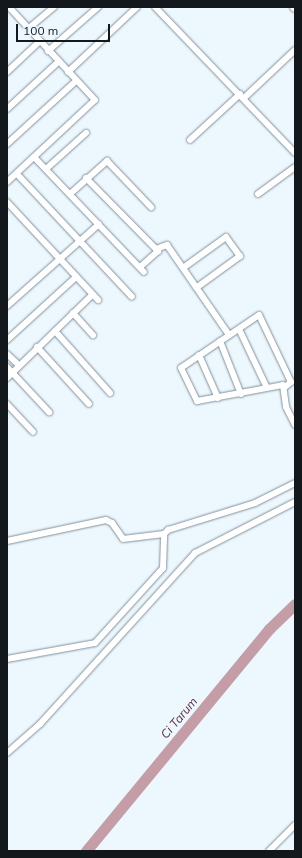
<!DOCTYPE html>
<html>
<head>
<meta charset="utf-8">
<style>
	body { margin:0 }
	#map { position:relative; width:302px; height:858px; overflow:hidden; background:#edf7fe; font-family:Mulish,sans-serif }
	div>[style] { position:absolute }
	.river>* { height:11px; margin:-5.5px; padding:0 5.5px; transform-origin:5.5px; border-radius:5.5px; background:#c49da7 }
	.roads { filter:drop-shadow(0 0 1px #82919b) drop-shadow(0 0 1px #82919b) }
	.street>* { height:6px; margin:-3px; padding:0 3px; transform-origin:3px; border-radius:3px; background:#fff }
	.secondary>* { height:8px; margin:-4px; padding:0 4px; transform-origin:4px; border-radius:4px; background:#fff }
	span { translate:-50% -50%; white-space:nowrap; text-align:center; line-height:1.15; -webkit-text-stroke:3px #edf7fe; paint-order:stroke }
	.water-label { font-size:12px; color:#612c3d; font-style:italic }
	.frame { position:absolute; inset:0; border:8px solid #12181c; pointer-events:none }
	.scale { position:absolute; left:16px; top:24px; width:94px; height:18px; box-sizing:border-box; border:2px solid #12181c; border-top:0; padding-left:5px; font-size:12px; line-height:14px; white-space:nowrap; color:#12181c; -webkit-text-stroke:3px #edf7fe; paint-order:stroke }
</style>
</head>
<body>
<div id="map">
	<div class="river">
		<div style="left:86px;top:851px;width:288px;rotate:-50.5deg"></div>
		<div style="left:269px;top:629px;width:36px;rotate:-44deg"></div>
	</div>
	<div class="roads">
		<div class="street">
			<div style="left:155px;top:7px;width:202px;rotate:46.2deg"></div>
			<div style="left:29px;top:28px;width:33px;rotate:-40deg"></div>
			<div style="left:48px;top:51px;width:67px;rotate:-41.3deg"></div>
			<div style="left:7px;top:72px;width:44px;rotate:-43.2deg"></div>
			<div style="left:68px;top:72px;width:95px;rotate:-43.3deg"></div>
			<div style="left:244px;top:98px;width:70px;rotate:-43.3deg"></div>
			<div style="left:7px;top:109px;width:68px;rotate:-42.6deg"></div>
			<div style="left:190px;top:140px;width:68px;rotate:-42.6deg"></div>
			<div style="left:7px;top:144px;width:93px;rotate:-42.4deg"></div>
			<div style="left:34px;top:157px;width:159px;rotate:46.3deg"></div>
			<div style="left:46px;top:169px;width:54px;rotate:-42deg"></div>
			<div style="left:17px;top:174px;width:168px;rotate:46.9deg"></div>
			<div style="left:86px;top:178px;width:103px;rotate:45.4deg"></div>
			<div style="left:158px;top:251px;width:24px;rotate:138deg"></div>
			<div style="left:7px;top:182px;width:120px;rotate:-43deg"></div>
			<div style="left:95px;top:100px;width:127px;rotate:-132.8deg"></div>
			<div style="left:70px;top:194px;width:50px;rotate:-41.7deg"></div>
			<div style="left:107px;top:161px;width:64px;rotate:46.3deg"></div>
			<div style="left:258px;top:194px;width:46px;rotate:-36.1deg"></div>
			<div style="left:7px;top:202px;width:134px;rotate:47.1deg"></div>
			<div style="left:156px;top:249px;width:12px;rotate:-20deg"></div>
			<div style="left:167px;top:245px;width:109px;rotate:55.4deg"></div>
			<div style="left:183px;top:268px;width:53px;rotate:-35.8deg"></div>
			<div style="left:226px;top:237px;width:24px;rotate:54deg"></div>
			<div style="left:240px;top:256px;width:54px;rotate:144deg"></div>
			<div style="left:7px;top:306px;width:123px;rotate:-41.7deg"></div>
			<div style="left:73px;top:313px;width:30px;rotate:48deg"></div>
			<div style="left:239px;top:329px;width:65px;rotate:64.6deg"></div>
			<div style="left:55px;top:331px;width:83px;rotate:48.4deg"></div>
			<div style="left:7px;top:340px;width:92px;rotate:-42.4deg"></div>
			<div style="left:220px;top:341px;width:57px;rotate:68.4deg"></div>
			<div style="left:37px;top:347px;width:77px;rotate:47.6deg"></div>
			<div style="left:7px;top:354px;width:16px;rotate:43deg"></div>
			<div style="left:199px;top:355px;width:47px;rotate:66.2deg"></div>
			<div style="left:7px;top:367px;width:62px;rotate:47deg"></div>
			<div style="left:7px;top:378px;width:119px;rotate:-44.3deg"></div>
			<div style="left:285px;top:387px;width:8px;rotate:-40deg"></div>
			<div style="left:291px;top:382px;width:74px;rotate:-115.5deg"></div>
			<div style="left:259px;top:315px;width:94px;rotate:145.8deg"></div>
			<div style="left:181px;top:368px;width:37px;rotate:64deg"></div>
			<div style="left:197px;top:401px;width:87px;rotate:-10.5deg"></div>
			<div style="left:283px;top:385px;width:22px;rotate:82deg"></div>
			<div style="left:286px;top:407px;width:20px;rotate:63deg"></div>
			<div style="left:7px;top:404px;width:38px;rotate:47deg"></div>
			<div style="left:7px;top:541px;width:101px;rotate:-12deg"></div>
			<div style="left:106px;top:520px;width:7px;rotate:27deg"></div>
			<div style="left:112px;top:523px;width:19px;rotate:55deg"></div>
			<div style="left:123px;top:539px;width:41px;rotate:-7deg"></div>
			<div style="left:7px;top:659px;width:89px;rotate:-10.3deg"></div>
			<div style="left:95px;top:643px;width:101px;rotate:-47.8deg"></div>
			<div style="left:163px;top:568px;width:34px;rotate:-88deg"></div>
			<div style="left:164px;top:534px;width:6px;rotate:-45deg"></div>
			<div style="left:168px;top:530px;width:91px;rotate:-17.2deg"></div>
			<div style="left:255px;top:503px;width:45px;rotate:-26.6deg"></div>
			<div style="left:7px;top:753px;width:44px;rotate:-41.3deg"></div>
			<div style="left:40px;top:724px;width:231px;rotate:-47.8deg"></div>
			<div style="left:195px;top:553px;width:112px;rotate:-27deg"></div>
			<div style="left:269px;top:851px;width:37px;rotate:-45deg"></div>
		</div>
		<div class="secondary">
			<div style="left:294px;top:7px;width:1px;rotate:45deg"></div>
		</div>
	</div>
	<div class="water-label">
		<span style="left:179px;top:718px;rotate:-50deg">Ci Tarum</span>
	</div>
	<div class="frame"></div>
	<div class="scale">100 m</div>
</div>
</body>
</html>
